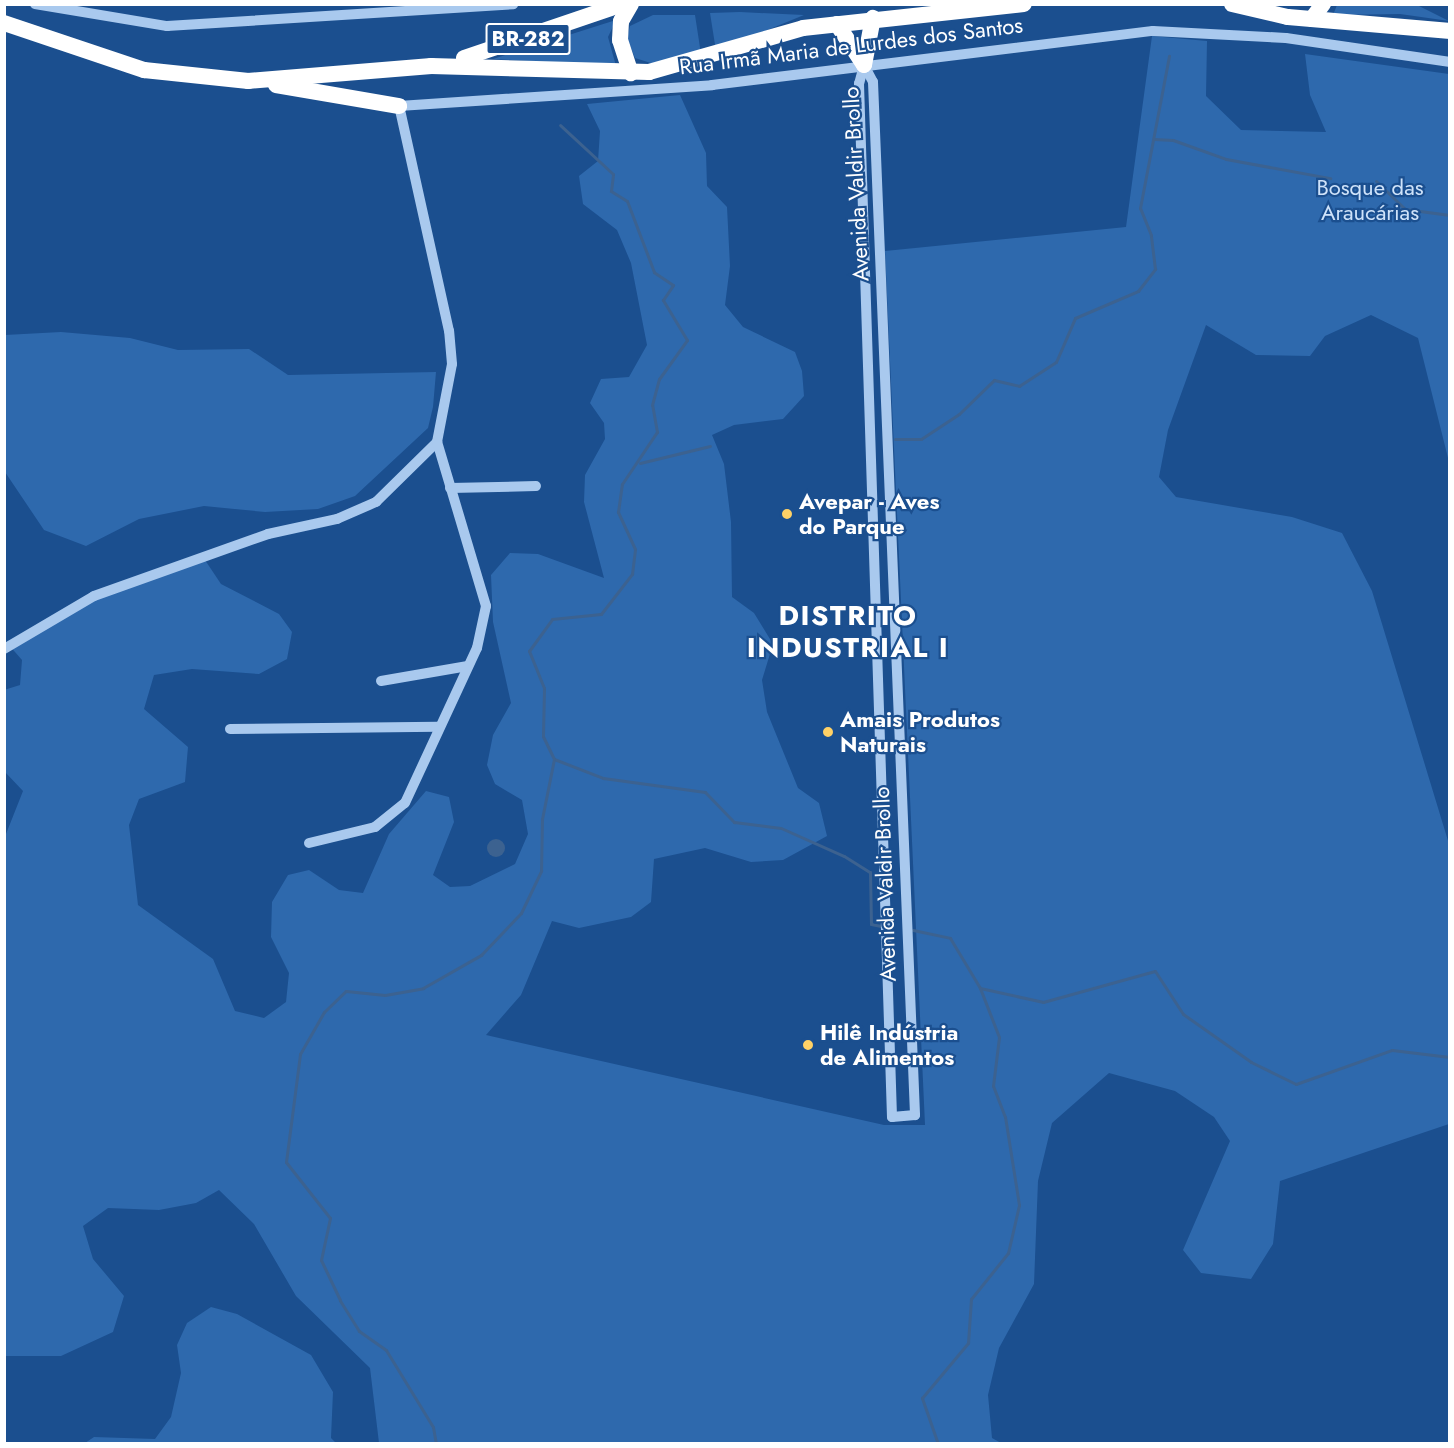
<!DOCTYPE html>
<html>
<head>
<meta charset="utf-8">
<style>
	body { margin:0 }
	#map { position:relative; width:1454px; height:1448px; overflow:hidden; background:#1b4f8f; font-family:Jost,sans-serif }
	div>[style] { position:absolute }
	.green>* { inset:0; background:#2e69ad }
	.water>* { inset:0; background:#3c6290 }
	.round { border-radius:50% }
	.stream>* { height:3px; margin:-1.5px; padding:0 1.5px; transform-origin:1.5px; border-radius:1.5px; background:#3c6290 }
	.minor>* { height:10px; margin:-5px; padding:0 5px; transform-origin:5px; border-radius:5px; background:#a9c9ee }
	.highway>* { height:16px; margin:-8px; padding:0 8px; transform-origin:8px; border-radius:8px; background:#fff }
	.dots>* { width:16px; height:16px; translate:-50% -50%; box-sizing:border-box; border:3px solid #1b4f8f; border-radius:50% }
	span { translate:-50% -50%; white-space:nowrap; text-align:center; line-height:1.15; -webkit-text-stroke:4.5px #1b4f8f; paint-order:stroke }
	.shield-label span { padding:2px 4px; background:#1b4f8f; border:2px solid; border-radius:4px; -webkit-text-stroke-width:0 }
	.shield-label { font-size:21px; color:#fff; font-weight:700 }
	.street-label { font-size:22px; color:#fff }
	.park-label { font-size:22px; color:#cfe3fa }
	.poi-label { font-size:22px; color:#fff; font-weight:700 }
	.left { translate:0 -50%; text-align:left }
	.district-label { font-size:28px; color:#fff; font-weight:700; letter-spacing:1.5px }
	.frame { position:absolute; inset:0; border:6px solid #fff; pointer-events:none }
</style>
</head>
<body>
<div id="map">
	<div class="green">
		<div style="clip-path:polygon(1337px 5px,1417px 5px,1449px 21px,1400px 14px,1333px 15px)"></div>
		<div style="clip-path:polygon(710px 13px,740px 12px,804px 15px,716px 51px)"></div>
		<div style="clip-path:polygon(653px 15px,695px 15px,701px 54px,654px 64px,635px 58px,627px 38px,630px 26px)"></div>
		<div style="clip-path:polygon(616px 20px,608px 37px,616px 66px,493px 59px)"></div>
		<div style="clip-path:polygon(1152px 36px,1207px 41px,1206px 96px,1241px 130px,1326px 132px,1310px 95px,1305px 54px,1449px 74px,1449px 462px,1418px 338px,1371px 315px,1325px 336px,1310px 356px,1256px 355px,1206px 325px,1168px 430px,1159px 477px,1176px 497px,1292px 517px,1342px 533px,1372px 591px,1449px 844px,1449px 1124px,1280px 1181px,1273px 1244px,1251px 1279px,1201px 1273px,1183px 1250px,1230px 1141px,1214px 1117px,1175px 1091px,1109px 1073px,1052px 1123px,1038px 1181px,1034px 1284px,999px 1348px,988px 1395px,992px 1438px,1001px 1443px,379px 1443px,370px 1368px,296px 1296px,254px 1224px,219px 1190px,196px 1203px,159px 1210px,108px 1208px,83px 1226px,93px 1259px,124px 1296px,113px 1332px,61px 1356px,5px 1356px,6px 834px,23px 791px,5px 772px,4px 690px,20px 685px,22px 660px,8px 644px,78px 601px,203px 557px,221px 584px,279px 614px,292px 632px,287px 659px,259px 674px,192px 669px,154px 675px,144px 709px,188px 747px,185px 782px,139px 799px,129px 825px,138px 905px,213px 959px,235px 1011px,264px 1018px,286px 1002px,289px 973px,271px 937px,272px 902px,288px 875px,309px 870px,339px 890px,363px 893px,389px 834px,426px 791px,449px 797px,454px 822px,433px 875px,450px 887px,470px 886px,515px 864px,528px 834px,522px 800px,495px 784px,487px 765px,493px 735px,511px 703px,493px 622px,491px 575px,510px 553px,538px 554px,604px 578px,584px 502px,585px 475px,605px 439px,604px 423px,590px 403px,601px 379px,629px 377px,647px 345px,631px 263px,617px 230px,583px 204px,579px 176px,598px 161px,600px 131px,587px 104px,680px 95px,706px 153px,707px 186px,727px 207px,730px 266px,725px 305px,743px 327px,795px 352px,802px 371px,804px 396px,783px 419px,734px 425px,712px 435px,724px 464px,731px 522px,732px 597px,754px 613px,773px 644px,762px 680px,767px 712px,798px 788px,819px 803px,827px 836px,783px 860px,751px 862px,705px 848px,654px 859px,651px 902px,631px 917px,579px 928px,552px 921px,521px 995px,486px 1035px,884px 1125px,925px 1125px,885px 251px,1126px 227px)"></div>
		<div style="clip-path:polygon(61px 332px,130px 338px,178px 350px,249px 349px,288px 375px,436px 372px,433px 407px,428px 428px,355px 496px,318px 509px,265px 512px,204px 506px,139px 519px,86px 546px,44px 530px,5px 472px,5px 335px)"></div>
		<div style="clip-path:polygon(211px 1307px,237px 1314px,311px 1355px,333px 1392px,331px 1438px,336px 1443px,85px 1443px,94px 1437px,155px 1439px,171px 1417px,181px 1373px,177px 1345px,187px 1323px)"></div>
	</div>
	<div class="water">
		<div class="round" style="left:487px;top:839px;width:18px;height:18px"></div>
	</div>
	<div class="stream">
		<div style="left:1154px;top:139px;width:19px;rotate:3deg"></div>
		<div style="left:1173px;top:140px;width:56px;rotate:19.7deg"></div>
		<div style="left:1226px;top:159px;width:106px;rotate:10.4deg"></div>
		<div style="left:1376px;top:181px;width:40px;rotate:44deg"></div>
		<div style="left:1405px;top:209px;width:45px;rotate:7.6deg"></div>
		<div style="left:895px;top:439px;width:26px"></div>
		<div style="left:921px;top:439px;width:45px;rotate:-33.3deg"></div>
		<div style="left:959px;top:414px;width:49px;rotate:-44.2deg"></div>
		<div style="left:994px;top:380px;width:26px;rotate:13deg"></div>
		<div style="left:1019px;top:386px;width:44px;rotate:-33deg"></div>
		<div style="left:1056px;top:362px;width:48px;rotate:-66.6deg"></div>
		<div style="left:1075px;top:318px;width:69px;rotate:-23.2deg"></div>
		<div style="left:1138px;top:291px;width:28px;rotate:-52deg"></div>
		<div style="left:1155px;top:269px;width:34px;rotate:-97deg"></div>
		<div style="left:1151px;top:235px;width:29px;rotate:-112deg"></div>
		<div style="left:1140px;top:208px;width:155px;rotate:-79.2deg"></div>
		<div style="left:640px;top:463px;width:72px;rotate:-13.7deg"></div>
		<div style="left:554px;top:759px;width:53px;rotate:21.2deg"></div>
		<div style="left:603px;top:778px;width:103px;rotate:7.8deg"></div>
		<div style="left:705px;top:792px;width:42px;rotate:46deg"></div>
		<div style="left:734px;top:822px;width:47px;rotate:7.3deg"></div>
		<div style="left:781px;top:828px;width:69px;rotate:24deg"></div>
		<div style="left:844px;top:856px;width:31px;rotate:32deg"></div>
		<div style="left:870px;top:872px;width:52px;rotate:88.9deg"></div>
		<div style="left:871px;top:924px;width:10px;rotate:11deg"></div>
		<div style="left:913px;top:930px;width:38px;rotate:12deg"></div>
		<div style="left:950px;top:938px;width:58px;rotate:59deg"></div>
		<div style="left:980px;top:988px;width:65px;rotate:12.5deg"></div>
		<div style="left:1043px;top:1002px;width:116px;rotate:-15.5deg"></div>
		<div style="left:1155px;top:971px;width:51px;rotate:56.9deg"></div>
		<div style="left:1183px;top:1014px;width:83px;rotate:35.2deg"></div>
		<div style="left:1251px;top:1062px;width:50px;rotate:26.1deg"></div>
		<div style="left:1296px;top:1084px;width:102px;rotate:-19.5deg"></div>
		<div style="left:1392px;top:1050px;width:58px;rotate:6.9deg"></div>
		<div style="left:436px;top:1444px;width:17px;rotate:-100deg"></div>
		<div style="left:433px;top:1427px;width:90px;rotate:-121.4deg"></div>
		<div style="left:386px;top:1350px;width:33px;rotate:-145deg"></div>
		<div style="left:359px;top:1331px;width:36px;rotate:-122deg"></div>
		<div style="left:340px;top:1300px;width:44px;rotate:-115.4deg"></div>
		<div style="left:321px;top:1260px;width:43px;rotate:-77.9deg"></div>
		<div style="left:330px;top:1218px;width:71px;rotate:-128.2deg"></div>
		<div style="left:286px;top:1162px;width:109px;rotate:-82.6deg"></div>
		<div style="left:300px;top:1054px;width:48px;rotate:-60.3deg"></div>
		<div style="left:324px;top:1012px;width:30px;rotate:-44deg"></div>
		<div style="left:346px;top:991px;width:39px;rotate:6deg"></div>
		<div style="left:385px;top:995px;width:39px;rotate:-10deg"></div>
		<div style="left:423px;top:988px;width:67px;rotate:-29.6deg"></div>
		<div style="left:481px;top:955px;width:58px;rotate:-46.4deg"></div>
		<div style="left:521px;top:913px;width:47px;rotate:-64.5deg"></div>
		<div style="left:541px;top:871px;width:52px;rotate:-88.9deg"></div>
		<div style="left:542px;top:819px;width:61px;rotate:-78.7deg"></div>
		<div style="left:554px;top:759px;width:25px;rotate:-116deg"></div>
		<div style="left:543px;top:736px;width:48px;rotate:-88.8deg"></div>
		<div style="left:544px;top:688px;width:40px;rotate:-112deg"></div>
		<div style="left:529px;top:651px;width:39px;rotate:-54deg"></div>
		<div style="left:552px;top:619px;width:49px;rotate:-5.8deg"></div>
		<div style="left:601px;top:614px;width:51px;rotate:-52.2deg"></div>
		<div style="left:632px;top:574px;width:25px;rotate:-83deg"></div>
		<div style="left:635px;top:549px;width:41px;rotate:-114.7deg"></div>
		<div style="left:618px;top:512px;width:28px;rotate:-82deg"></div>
		<div style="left:622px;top:484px;width:63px;rotate:-56.1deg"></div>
		<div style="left:657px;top:432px;width:27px;rotate:-100deg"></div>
		<div style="left:652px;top:405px;width:27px;rotate:-75deg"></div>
		<div style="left:659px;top:379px;width:48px;rotate:-54.3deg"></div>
		<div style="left:687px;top:340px;width:47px;rotate:-121deg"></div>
		<div style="left:663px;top:300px;width:18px;rotate:-56deg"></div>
		<div style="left:673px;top:285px;width:23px;rotate:-146deg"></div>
		<div style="left:654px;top:272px;width:76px;rotate:-110.8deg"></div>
		<div style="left:627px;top:201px;width:19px;rotate:-148deg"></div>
		<div style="left:611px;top:191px;width:17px;rotate:-83deg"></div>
		<div style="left:613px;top:174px;width:72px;rotate:-137.2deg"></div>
		<div style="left:938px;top:1444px;width:49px;rotate:-109.2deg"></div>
		<div style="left:922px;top:1398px;width:72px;rotate:-50.1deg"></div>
		<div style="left:968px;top:1343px;width:44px;rotate:-86.1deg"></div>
		<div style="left:971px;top:1299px;width:59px;rotate:-51.2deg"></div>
		<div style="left:1008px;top:1253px;width:49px;rotate:-77.1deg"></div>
		<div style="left:1019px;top:1205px;width:89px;rotate:-99deg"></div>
		<div style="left:1005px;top:1117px;width:33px;rotate:-111deg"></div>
		<div style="left:993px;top:1086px;width:49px;rotate:-83deg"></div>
		<div style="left:999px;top:1037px;width:53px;rotate:-111.2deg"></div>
	</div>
	<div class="minor">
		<div style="left:35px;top:4px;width:134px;rotate:9.5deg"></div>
		<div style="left:167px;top:26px;width:347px;rotate:-3.6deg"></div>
		<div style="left:864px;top:65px;width:19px;rotate:62deg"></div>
		<div style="left:873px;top:82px;width:1034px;rotate:87.67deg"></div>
		<div style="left:915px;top:1115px;width:23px;rotate:175deg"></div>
		<div style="left:892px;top:1117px;width:1034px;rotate:-91.83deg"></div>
		<div style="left:859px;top:84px;width:20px;rotate:-75deg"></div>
		<div style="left:450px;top:488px;width:86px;rotate:-1.3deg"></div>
		<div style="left:4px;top:649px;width:104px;rotate:-30.5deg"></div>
		<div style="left:94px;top:596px;width:185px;rotate:-19.6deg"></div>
		<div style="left:268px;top:534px;width:71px;rotate:-12.3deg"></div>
		<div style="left:337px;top:519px;width:43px;rotate:-23.6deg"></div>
		<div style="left:376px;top:502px;width:86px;rotate:-44.5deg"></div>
		<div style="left:437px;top:442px;width:79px;rotate:-79.1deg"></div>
		<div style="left:452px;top:364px;width:33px;rotate:-95deg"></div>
		<div style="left:449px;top:331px;width:230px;rotate:-102.5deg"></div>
		<div style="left:399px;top:106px;width:314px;rotate:-3.8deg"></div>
		<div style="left:712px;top:85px;width:444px;rotate:-7deg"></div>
		<div style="left:1153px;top:31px;width:133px;rotate:3deg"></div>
		<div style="left:1286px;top:38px;width:166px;rotate:8.3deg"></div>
		<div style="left:381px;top:681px;width:88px;rotate:-9.8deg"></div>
		<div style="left:230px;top:729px;width:208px;rotate:-0.6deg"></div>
		<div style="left:309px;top:843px;width:68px;rotate:-13.6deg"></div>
		<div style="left:375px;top:827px;width:38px;rotate:-39deg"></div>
		<div style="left:405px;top:803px;width:171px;rotate:-65.1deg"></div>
		<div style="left:477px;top:648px;width:43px;rotate:-77.9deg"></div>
		<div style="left:486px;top:606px;width:171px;rotate:-106.6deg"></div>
	</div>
	<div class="highway">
		<div style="left:631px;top:4px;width:20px;rotate:120deg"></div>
		<div style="left:621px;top:21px;width:19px;rotate:93deg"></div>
		<div style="left:620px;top:40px;width:35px;rotate:72deg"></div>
		<div style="left:1232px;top:4px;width:57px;rotate:13.1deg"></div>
		<div style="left:1288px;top:17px;width:163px;rotate:4.9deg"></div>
		<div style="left:1312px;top:19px;width:19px;rotate:-54deg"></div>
		<div style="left:4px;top:23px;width:148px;rotate:18.6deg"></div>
		<div style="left:144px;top:70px;width:105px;rotate:6deg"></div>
		<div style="left:248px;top:81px;width:184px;rotate:-4.7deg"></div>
		<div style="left:431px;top:66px;width:218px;rotate:1.6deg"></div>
		<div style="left:649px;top:72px;width:160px;rotate:-15.9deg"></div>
		<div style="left:803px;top:28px;width:222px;rotate:-6.2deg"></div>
		<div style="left:837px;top:24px;width:49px;rotate:56.6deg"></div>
		<div style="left:464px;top:58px;width:168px;rotate:-18.8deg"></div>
		<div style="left:864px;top:65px;width:48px;rotate:-79.2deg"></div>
		<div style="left:276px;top:85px;width:125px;rotate:9.7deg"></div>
	</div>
	<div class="dots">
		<div style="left:787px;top:514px;background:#ffd166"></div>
		<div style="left:828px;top:732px;background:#ffd166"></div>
		<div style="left:808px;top:1045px;background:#ffd166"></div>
	</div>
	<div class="shield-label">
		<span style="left:528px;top:39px">BR-282</span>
	</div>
	<div class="street-label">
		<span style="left:851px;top:46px;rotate:-7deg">Rua Irmã Maria de Lurdes dos Santos</span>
		<span style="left:856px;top:184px;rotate:-93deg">Avenida Valdir Brollo</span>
		<span style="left:885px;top:884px;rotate:-92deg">Avenida Valdir Brollo</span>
	</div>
	<div class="park-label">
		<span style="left:1370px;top:200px">Bosque das<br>Araucárias</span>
	</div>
	<div class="poi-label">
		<span class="left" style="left:799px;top:514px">Avepar - Aves<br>do Parque</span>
		<span class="left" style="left:840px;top:732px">Amais Produtos<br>Naturais</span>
		<span class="left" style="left:820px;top:1045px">Hilê Indústria<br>de Alimentos</span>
	</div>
	<div class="district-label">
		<span style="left:848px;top:632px">DISTRITO<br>INDUSTRIAL I</span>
	</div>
	<div class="frame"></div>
</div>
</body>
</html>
